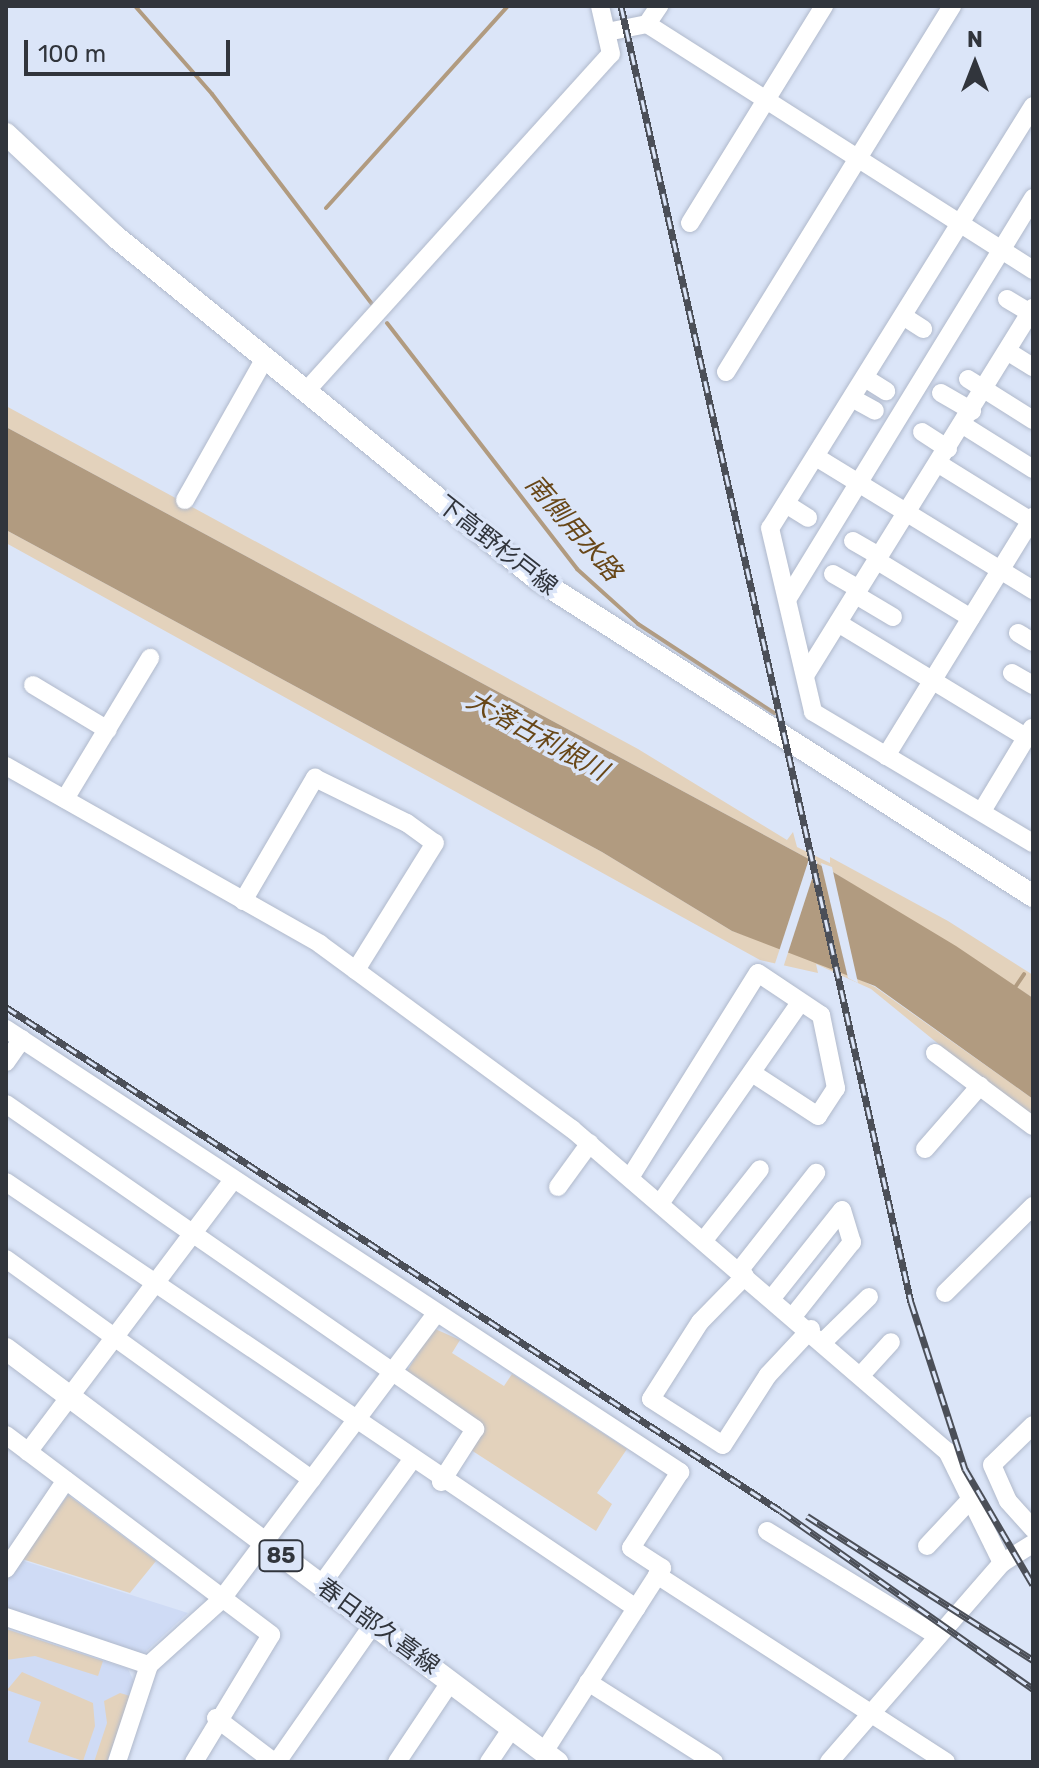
<!DOCTYPE html>
<html>
<head>
<meta charset="utf-8">
<style>
	body { margin:0 }
	#map { position:relative; width:1039px; height:1768px; overflow:hidden; background:#dbe5f8; font-family:Rubik,"Noto Sans JP",sans-serif }
	div>[style] { position:absolute }
	.built>* { inset:0; background:#cfdbf5 }
	.green>* { inset:0; background:#e3d2bc }
	.water>* { inset:0; background:#b19b80 }
	.pier>* { inset:0; background:#dbe5f8; transform-origin:0 0 }
	.stream>* { height:4px; margin:-2px; padding:0 2px; transform-origin:2px; border-radius:2px; background:#b19b80 }
	.roads { filter:drop-shadow(0 0 2px #b0b9cb) drop-shadow(0 0 2px #b0b9cb) }
	.minor>* { height:18px; margin:-9px; padding:0 9px; transform-origin:9px; border-radius:9px; background:#fff }
	.major>* { height:22px; margin:-11px; padding:0 11px; transform-origin:11px; border-radius:11px; background:#fff }
	.rail>* { height:7px; margin-top:-3.5px; transform-origin:0; background:repeating-linear-gradient(90deg,#dbe5f8 0 12px,#4b4f58 0 24px); box-sizing:border-box; border-block:2px solid #4b4f58 }
	span { translate:-50% -50%; white-space:nowrap; text-align:center; line-height:1.15; -webkit-text-stroke:7px #dbe5f8; paint-order:stroke }
	.shield-label span { padding:2px 6px; background:#dbe5f8; border:2px solid; border-radius:6px; -webkit-text-stroke-width:0 }
	.shield-label { font-size:22px; color:#31353c; font-weight:700 }
	.street-label { font-size:24px; color:#31353c }
	.water-label { font-size:26px; color:#684718; font-style:italic }
	.frame { position:absolute; inset:0; border:8px solid #31353c; pointer-events:none }
	.north { position:absolute; left:935px; top:24px; width:80px; height:80px; -webkit-text-stroke:6px #dbe5f8; paint-order:stroke; rotate:0deg; font-size:22px; font-weight:700; line-height:32px; text-align:center; color:#31353c }
	.north::after { content:''; display:block; margin:auto; width:28px; height:36px; background:#31353c; clip-path:polygon(50% 0,100% 100%,50% 72%,0 100%) }
	.scale { position:absolute; left:24px; top:40px; width:206px; height:36px; box-sizing:border-box; border:4px solid #31353c; border-top:0; padding-left:10px; font-size:24px; line-height:28px; white-space:nowrap; color:#31353c; -webkit-text-stroke:6px #dbe5f8; paint-order:stroke }
</style>
</head>
<body>
<div id="map">
	<div class="built">
		<div style="clip-path:polygon(21px 1560px,188px 1613px,143px 1654px,6px 1609px,6px 1583px)"></div>
		<div style="clip-path:polygon(6px 1629px,128px 1669px,134px 1682px,107px 1762px,6px 1762px)"></div>
	</div>
	<div class="green">
		<div style="clip-path:polygon(6px 406px,638px 749px,787px 840px,793px 832px,797px 847px,830px 863px,830px 857px,948px 921px,1033px 975px,1033px 998px,833px 872px,6px 427px)"></div>
		<div style="clip-path:polygon(6px 530px,602px 852px,732px 931px,827px 963px,875px 987px,1033px 1099px,1033px 1121px,871px 989px,816px 964px,818px 973px,760px 960px,6px 543px)"></div>
		<div style="clip-path:polygon(433px 1328px,460px 1340px,452px 1353px,504px 1386px,512px 1374px,627px 1449px,597px 1493px,612px 1504px,596px 1531px,468px 1448px,481px 1425px,406px 1373px)"></div>
		<div style="clip-path:polygon(68px 1495px,156px 1561px,130px 1593px,22px 1559px)"></div>
		<div style="clip-path:polygon(6px 1629px,103px 1661px,98px 1676px,35px 1656px,6px 1660px)"></div>
		<div style="clip-path:polygon(22px 1672px,93px 1703px,95px 1726px,83px 1761px,28px 1742px,41px 1702px,7px 1690px)"></div>
		<div style="clip-path:polygon(120px 1693px,130px 1696px,107px 1762px,94px 1762px,107px 1723px,104px 1701px)"></div>
	</div>
	<div class="water">
		<div style="clip-path:polygon(6px 427px,833px 872px,956px 946px,1033px 998px,1033px 1099px,875px 986px,732px 931px,602px 852px,6px 530px)"></div>
	</div>
	<div class="pier">
		<div style="left:809px;top:859px;width:9px;height:116px;rotate:18deg"></div>
		<div style="clip-path:polygon(821px 863px,832px 867px,858px 983px,848px 978px)"></div>
	</div>
	<div class="stream">
		<div style="left:135px;top:6px;width:117px;rotate:48.8deg"></div>
		<div style="left:212px;top:94px;width:264px;rotate:52.7deg"></div>
		<div style="left:326px;top:208px;width:272px;rotate:-48deg"></div>
		<div style="left:387px;top:323px;width:311px;rotate:52.3deg"></div>
		<div style="left:577px;top:569px;width:82px;rotate:42deg"></div>
		<div style="left:638px;top:624px;width:163px;rotate:33.2deg"></div>
		<div style="left:1014px;top:989px;width:18px;rotate:-56deg"></div>
	</div>
	<div class="roads">
		<div class="minor">
			<div style="left:647px;top:24px;width:458px;rotate:32.5deg"></div>
			<div style="left:647px;top:24px;width:22px;rotate:-56deg"></div>
			<div style="left:607px;top:32px;width:41px;rotate:-11.3deg"></div>
			<div style="left:1033px;top:106px;width:497px;rotate:121.9deg"></div>
			<div style="left:770px;top:528px;width:189px;rotate:76.8deg"></div>
			<div style="left:813px;top:712px;width:256px;rotate:30.8deg"></div>
			<div style="left:690px;top:223px;width:255px;rotate:-58.3deg"></div>
			<div style="left:1007px;top:299px;width:27px;rotate:31deg"></div>
			<div style="left:903px;top:316px;width:24px;rotate:33deg"></div>
			<div style="left:1007px;top:351px;width:31px;rotate:32deg"></div>
			<div style="left:726px;top:372px;width:430px;rotate:-58.3deg"></div>
			<div style="left:865px;top:378px;width:25px;rotate:32deg"></div>
			<div style="left:968px;top:379px;width:77px;rotate:32.2deg"></div>
			<div style="left:307px;top:390px;width:453px;rotate:-47.9deg"></div>
			<div style="left:611px;top:54px;width:49px;rotate:-102.9deg"></div>
			<div style="left:941px;top:393px;width:36px;rotate:30deg"></div>
			<div style="left:852px;top:398px;width:26px;rotate:29deg"></div>
			<div style="left:963px;top:425px;width:83px;rotate:32.2deg"></div>
			<div style="left:922px;top:432px;width:31px;rotate:33deg"></div>
			<div style="left:816px;top:457px;width:255px;rotate:31.5deg"></div>
			<div style="left:939px;top:464px;width:108px;rotate:31.8deg"></div>
			<div style="left:185px;top:500px;width:163px;rotate:-60.6deg"></div>
			<div style="left:786px;top:504px;width:26px;rotate:32deg"></div>
			<div style="left:853px;top:541px;width:30px;rotate:30deg"></div>
			<div style="left:876px;top:560px;width:111px;rotate:31.4deg"></div>
			<div style="left:833px;top:574px;width:30px;rotate:30deg"></div>
			<div style="left:856px;top:595px;width:43px;rotate:30.7deg"></div>
			<div style="left:788px;top:598px;width:469px;rotate:-58.5deg"></div>
			<div style="left:838px;top:623px;width:221px;rotate:31.3deg"></div>
			<div style="left:1018px;top:633px;width:17px;rotate:31deg"></div>
			<div style="left:1012px;top:673px;width:24px;rotate:30deg"></div>
			<div style="left:806px;top:674px;width:431px;rotate:-58.2deg"></div>
			<div style="left:33px;top:685px;width:87px;rotate:31deg"></div>
			<div style="left:886px;top:756px;width:281px;rotate:-58.4deg"></div>
			<div style="left:6px;top:766px;width:361px;rotate:29.5deg"></div>
			<div style="left:320px;top:944px;width:313px;rotate:36.3deg"></div>
			<div style="left:572px;top:1129px;width:494px;rotate:40.7deg"></div>
			<div style="left:947px;top:1451px;width:125px;rotate:63.8deg"></div>
			<div style="left:1002px;top:1563px;width:36px;rotate:-32deg"></div>
			<div style="left:65px;top:799px;width:165px;rotate:-58.9deg"></div>
			<div style="left:982px;top:811px;width:97px;rotate:-58.9deg"></div>
			<div style="left:243px;top:901px;width:143px;rotate:-59.7deg"></div>
			<div style="left:315px;top:778px;width:102px;rotate:26.1deg"></div>
			<div style="left:407px;top:823px;width:34px;rotate:36deg"></div>
			<div style="left:435px;top:843px;width:150px;rotate:121.9deg"></div>
			<div style="left:6px;top:1029px;width:807px;rotate:33.32deg"></div>
			<div style="left:680px;top:1472px;width:90px;rotate:122.8deg"></div>
			<div style="left:631px;top:1548px;width:37px;rotate:33deg"></div>
			<div style="left:662px;top:1568px;width:219px;rotate:122.7deg"></div>
			<div style="left:935px;top:1053px;width:122px;rotate:36.7deg"></div>
			<div style="left:6px;top:1062px;width:28px;rotate:-55deg"></div>
			<div style="left:6px;top:1104px;width:571px;rotate:34.72deg"></div>
			<div style="left:475px;top:1429px;width:63px;rotate:122.7deg"></div>
			<div style="left:925px;top:1149px;width:84px;rotate:-48.9deg"></div>
			<div style="left:631px;top:1176px;width:239px;rotate:-58deg"></div>
			<div style="left:758px;top:973px;width:76px;rotate:33.7deg"></div>
			<div style="left:821px;top:1015px;width:75px;rotate:78.4deg"></div>
			<div style="left:836px;top:1088px;width:33px;rotate:123deg"></div>
			<div style="left:818px;top:1116px;width:75px;rotate:-146.9deg"></div>
			<div style="left:6px;top:1182px;width:761px;rotate:34.07deg"></div>
			<div style="left:558px;top:1187px;width:54px;rotate:-54deg"></div>
			<div style="left:661px;top:1202px;width:243px;rotate:-55.1deg"></div>
			<div style="left:704px;top:1240px;width:90px;rotate:-51.7deg"></div>
			<div style="left:6px;top:1259px;width:377px;rotate:35.8deg"></div>
			<div style="left:739px;top:1271px;width:125px;rotate:-51.8deg"></div>
			<div style="left:745px;top:1276px;width:64px;rotate:134.4deg"></div>
			<div style="left:700px;top:1322px;width:91px;rotate:122.5deg"></div>
			<div style="left:651px;top:1399px;width:85px;rotate:32.6deg"></div>
			<div style="left:723px;top:1445px;width:83px;rotate:-57.3deg"></div>
			<div style="left:768px;top:1375px;width:63px;rotate:-46.9deg"></div>
			<div style="left:945px;top:1293px;width:124px;rotate:-44.7deg"></div>
			<div style="left:772px;top:1298px;width:112px;rotate:-51.5deg"></div>
			<div style="left:842px;top:1210px;width:34px;rotate:73deg"></div>
			<div style="left:852px;top:1242px;width:93px;rotate:128.5deg"></div>
			<div style="left:824px;top:1341px;width:63px;rotate:-44.4deg"></div>
			<div style="left:862px;top:1374px;width:43px;rotate:-47.8deg"></div>
			<div style="left:1033px;top:1425px;width:57px;rotate:135.7deg"></div>
			<div style="left:992px;top:1465px;width:39px;rotate:66deg"></div>
			<div style="left:1008px;top:1501px;width:38px;rotate:48deg"></div>
			<div style="left:6px;top:1435px;width:332px;rotate:37deg"></div>
			<div style="left:271px;top:1635px;width:149px;rotate:121.2deg"></div>
			<div style="left:28px;top:1452px;width:339px;rotate:-53deg"></div>
			<div style="left:767px;top:1531px;width:198px;rotate:31.6deg"></div>
			<div style="left:927px;top:1546px;width:63px;rotate:-46.9deg"></div>
			<div style="left:6px;top:1569px;width:107px;rotate:-56deg"></div>
			<div style="left:657px;top:1575px;width:344px;rotate:32.9deg"></div>
			<div style="left:321px;top:1585px;width:153px;rotate:-54deg"></div>
			<div style="left:6px;top:1617px;width:151px;rotate:18.6deg"></div>
			<div style="left:588px;top:1682px;width:149px;rotate:32.4deg"></div>
			<div style="left:216px;top:1718px;width:73px;rotate:37.2deg"></div>
			<div style="left:117px;top:1762px;width:102px;rotate:-71.7deg"></div>
			<div style="left:149px;top:1665px;width:97px;rotate:-42.1deg"></div>
			<div style="left:221px;top:1600px;width:356px;rotate:-53.1deg"></div>
			<div style="left:277px;top:1762px;width:169px;rotate:-55.1deg"></div>
			<div style="left:397px;top:1762px;width:97px;rotate:-56.3deg"></div>
			<div style="left:489px;top:1762px;width:41px;rotate:-55.9deg"></div>
			<div style="left:829px;top:1762px;width:264px;rotate:-49deg"></div>
		</div>
		<div class="major">
			<div style="left:6px;top:134px;width:151px;rotate:43.1deg"></div>
			<div style="left:116px;top:237px;width:542px;rotate:39.09deg"></div>
			<div style="left:537px;top:579px;width:589px;rotate:32.58deg"></div>
			<div style="left:6px;top:1349px;width:689px;rotate:36.85deg"></div>
		</div>
	</div>
	<div class="rail">
		<div style="left:621px;top:6px;width:1328px;rotate:77.39deg"></div>
		<div style="left:911px;top:1302px;width:176px;rotate:72.1deg"></div>
		<div style="left:965px;top:1469px;width:134px;rotate:59.6deg"></div>
		<div style="left:6px;top:1007px;width:924px;rotate:33.04deg"></div>
		<div style="left:781px;top:1511px;width:309px;rotate:35.2deg"></div>
		<div style="left:807px;top:1516px;width:268px;rotate:32.5deg"></div>
	</div>
	<div class="shield-label">
		<span style="left:281px;top:1556px">85</span>
	</div>
	<div class="street-label">
		<span style="left:497px;top:546px;rotate:38deg">下高野杉戸線</span>
		<span style="left:378px;top:1627px;rotate:36deg">春日部久喜線</span>
	</div>
	<div class="water-label">
		<span style="left:573px;top:528px;rotate:49deg">南側用水路</span>
		<span style="left:537px;top:736px;rotate:29deg">大落古利根川</span>
	</div>
	<div class="frame"></div>
	<div class="north">N</div>
	<div class="scale">100 m</div>
</div>
</body>
</html>
